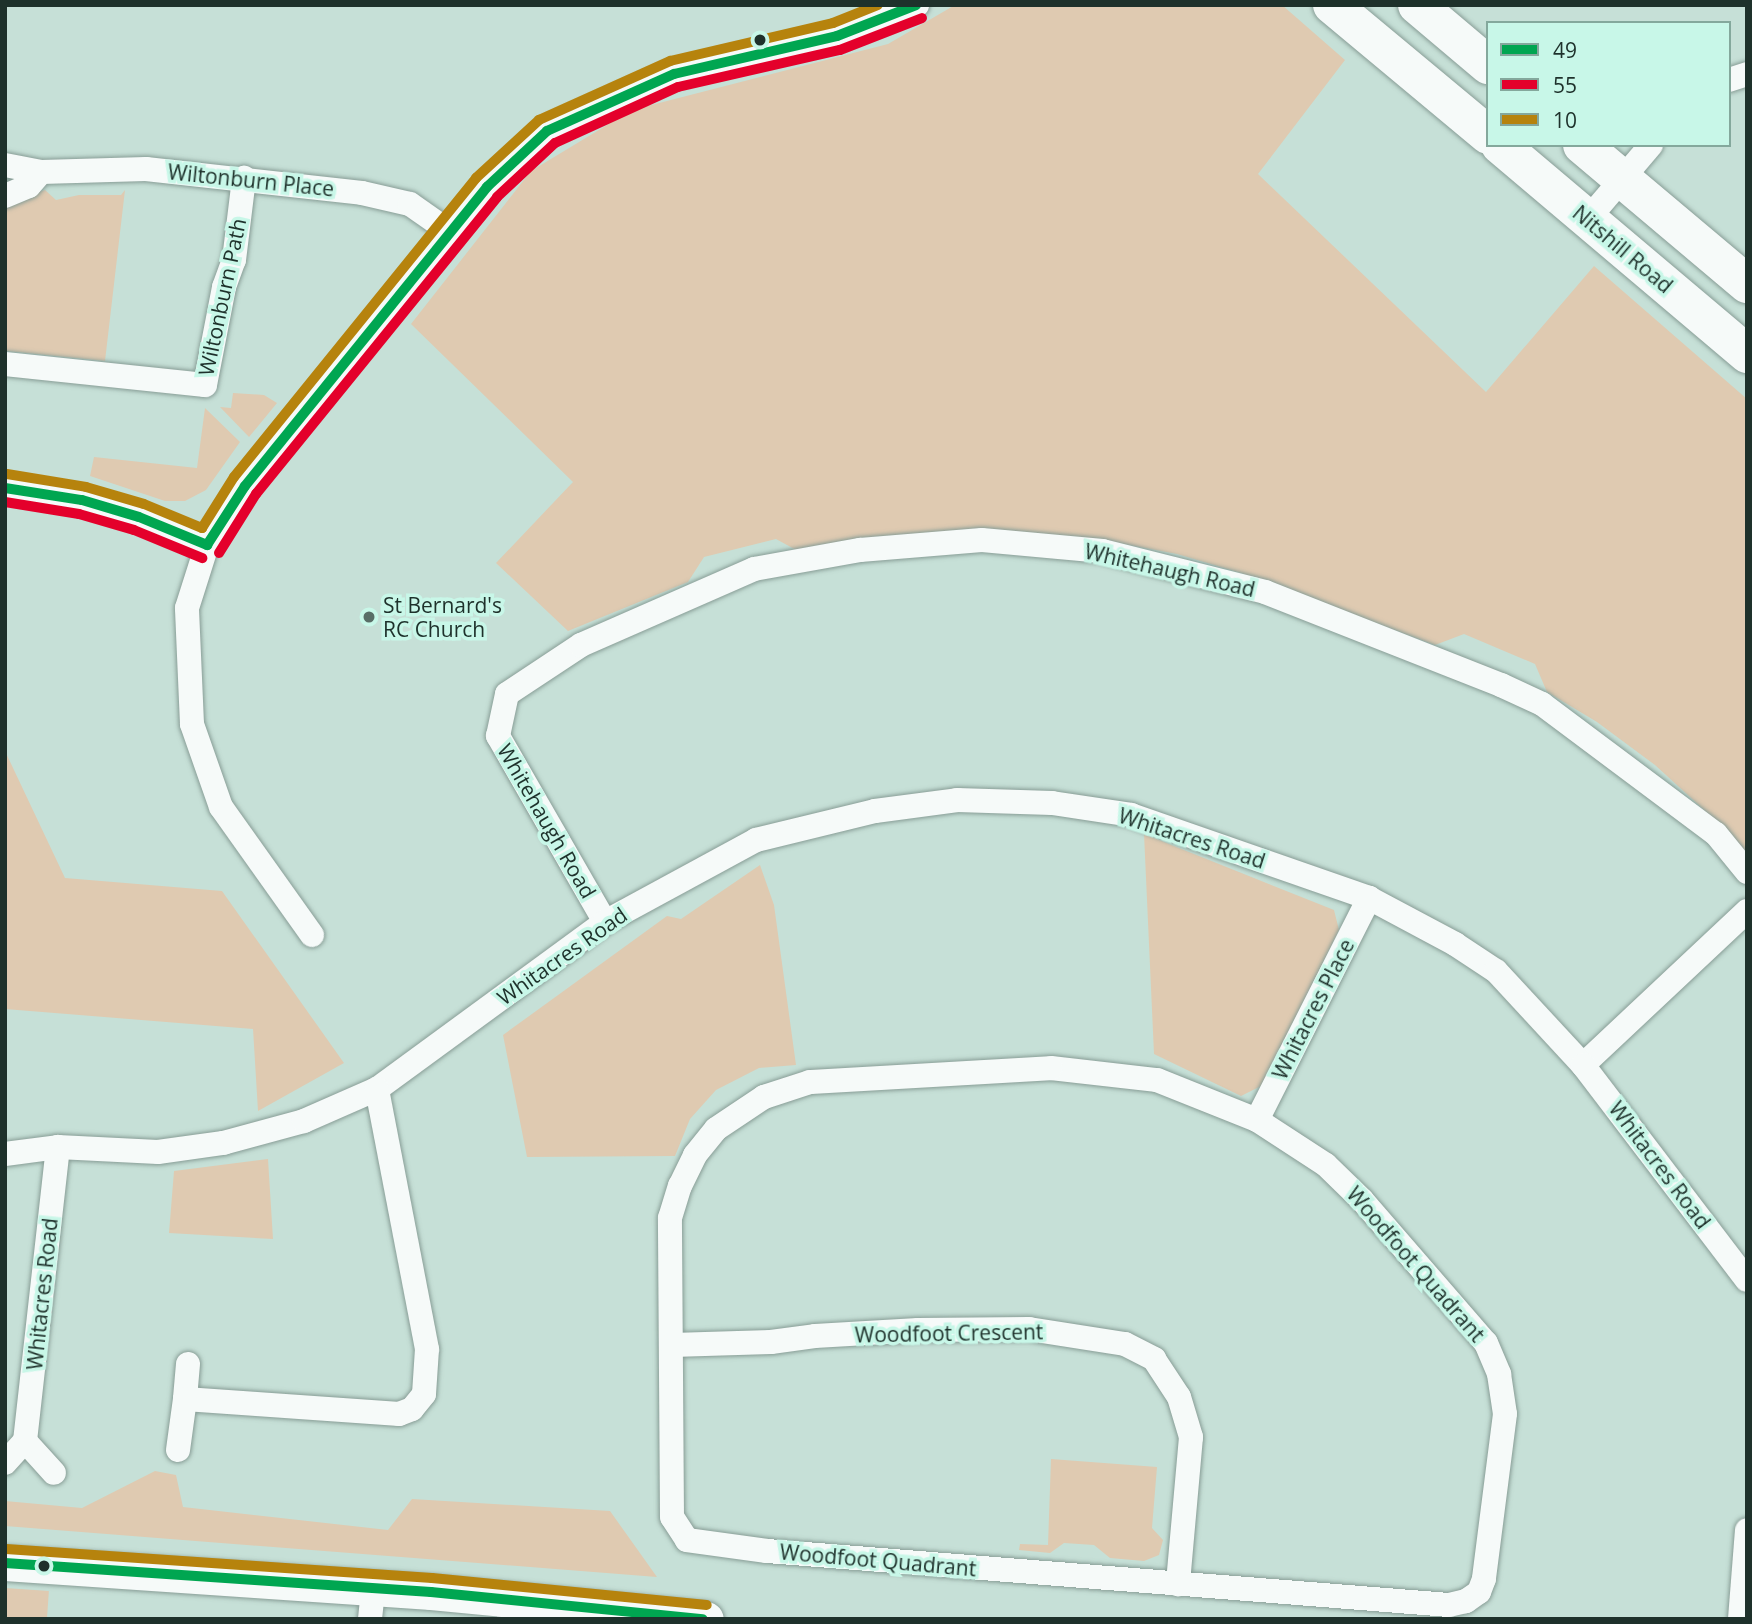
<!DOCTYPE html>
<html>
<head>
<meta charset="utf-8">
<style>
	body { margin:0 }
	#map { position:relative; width:1752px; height:1624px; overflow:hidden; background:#c6e0d7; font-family:"Open Sans",sans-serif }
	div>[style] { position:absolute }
	.green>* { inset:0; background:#dfcab1; transform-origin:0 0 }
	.roads { filter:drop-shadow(0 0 2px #889d96) drop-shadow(0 0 2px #889d96) }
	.minor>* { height:24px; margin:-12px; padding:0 12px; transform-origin:12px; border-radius:12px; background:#f6faf9 }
	.secondary>* { height:35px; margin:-17.5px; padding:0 17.5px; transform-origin:17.5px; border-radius:17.5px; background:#f6faf9 }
	.primary>* { height:38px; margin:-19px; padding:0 19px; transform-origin:19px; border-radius:19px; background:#f6faf9 }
	.bus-1>* { height:10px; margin:-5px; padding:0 5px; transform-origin:5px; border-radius:5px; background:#00a651 }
	.bus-2>* { height:10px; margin:-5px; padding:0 5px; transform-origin:5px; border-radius:5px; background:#e4002b }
	.bus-3>* { height:10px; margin:-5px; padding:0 5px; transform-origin:5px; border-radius:5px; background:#b6830d }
	.dots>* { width:19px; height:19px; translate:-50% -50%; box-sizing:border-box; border:4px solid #c8f7e8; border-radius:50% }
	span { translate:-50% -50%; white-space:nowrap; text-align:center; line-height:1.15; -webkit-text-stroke:7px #c8f7e8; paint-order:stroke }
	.street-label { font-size:21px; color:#1e312b }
	.poi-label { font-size:21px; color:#1e312b }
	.left { translate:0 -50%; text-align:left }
	.frame { position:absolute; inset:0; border:7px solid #1e312b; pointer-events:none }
	.legend { position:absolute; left:1486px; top:21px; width:245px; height:126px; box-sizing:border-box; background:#c8f7e8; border:2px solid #84a89c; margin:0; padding:9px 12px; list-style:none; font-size:21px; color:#1e312b }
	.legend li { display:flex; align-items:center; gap:14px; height:35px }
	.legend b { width:35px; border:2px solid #84a89c }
</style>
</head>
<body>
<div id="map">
	<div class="green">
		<div style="clip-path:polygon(955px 5px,1282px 5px,1345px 60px,1258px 174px,1486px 392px,1594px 266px,1747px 399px,1747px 857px,1702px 808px,1655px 765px,1597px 722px,1547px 692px,1535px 664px,1464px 634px,1435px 645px,1241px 573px,1177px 554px,1113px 542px,798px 551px,776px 539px,704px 557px,688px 582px,568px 631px,496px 563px,573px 482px,411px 324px,531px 171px,632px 110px,888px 44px)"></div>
		<div style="clip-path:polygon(45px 190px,56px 200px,79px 195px,121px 195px,125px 190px,105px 361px,7px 351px,5px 202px)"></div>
		<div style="clip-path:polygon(233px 393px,264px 395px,277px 403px,249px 437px,220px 407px,231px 408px)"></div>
		<div style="clip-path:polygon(205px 408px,240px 442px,206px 490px,185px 501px,165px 501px,90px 476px,94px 457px,197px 468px)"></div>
		<div style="clip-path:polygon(5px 751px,65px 878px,222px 891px,344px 1063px,258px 1111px,253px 1029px,5px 1009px)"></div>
		<div style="clip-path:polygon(1144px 834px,1334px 910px,1339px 930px,1263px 1085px,1241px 1096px,1154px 1054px)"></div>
		<div style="clip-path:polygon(760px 865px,774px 905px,796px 1065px,759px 1068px,716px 1090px,690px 1119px,675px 1156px,527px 1157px,503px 1035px,667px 916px,681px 919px)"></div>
		<div style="clip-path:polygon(268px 1159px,273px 1239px,169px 1233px,174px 1171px)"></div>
		<div style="clip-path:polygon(1051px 1459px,1157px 1467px,1152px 1528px,1163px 1540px,1159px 1555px,1144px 1561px,1110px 1558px,1094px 1545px,1064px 1543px,1050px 1553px,1019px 1550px,1020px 1544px,1048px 1545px)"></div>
		<div style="clip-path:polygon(155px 1471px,176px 1475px,183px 1507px,388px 1530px,412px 1499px,610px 1511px,657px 1577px,5px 1526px,5px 1501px,82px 1508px)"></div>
		<div style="left:5px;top:1588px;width:44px;height:31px;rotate:4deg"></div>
	</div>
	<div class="roads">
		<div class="minor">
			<div style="left:1729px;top:80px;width:19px;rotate:-18deg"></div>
			<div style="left:5px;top:165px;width:37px;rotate:11deg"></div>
			<div style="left:41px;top:172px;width:105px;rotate:-1.6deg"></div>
			<div style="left:146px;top:169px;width:217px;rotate:6.3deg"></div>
			<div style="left:362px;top:193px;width:49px;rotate:12.9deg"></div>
			<div style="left:410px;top:204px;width:49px;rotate:35deg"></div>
			<div style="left:5px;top:196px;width:26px;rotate:-23deg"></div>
			<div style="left:29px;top:186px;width:18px;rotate:-49deg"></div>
			<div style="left:1588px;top:219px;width:97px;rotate:-49.6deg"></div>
			<div style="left:5px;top:364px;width:201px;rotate:6deg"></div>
			<div style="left:205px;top:385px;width:100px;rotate:-79deg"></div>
			<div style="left:224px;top:287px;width:29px;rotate:-70deg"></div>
			<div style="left:234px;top:260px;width:83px;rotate:-83deg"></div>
			<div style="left:5px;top:488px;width:78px;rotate:8.9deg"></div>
			<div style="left:82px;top:500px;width:59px;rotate:16.6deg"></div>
			<div style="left:139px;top:517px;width:74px;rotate:22.4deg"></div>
			<div style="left:605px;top:922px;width:215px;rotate:-119.9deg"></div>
			<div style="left:498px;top:736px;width:43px;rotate:-77.9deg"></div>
			<div style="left:507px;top:694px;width:89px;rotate:-33.5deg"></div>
			<div style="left:581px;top:645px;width:189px;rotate:-23.7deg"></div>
			<div style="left:754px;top:569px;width:108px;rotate:-10.2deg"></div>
			<div style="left:860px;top:550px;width:122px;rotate:-4.7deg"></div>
			<div style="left:982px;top:540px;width:121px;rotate:5.2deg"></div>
			<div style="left:1102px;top:551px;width:168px;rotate:14.1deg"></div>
			<div style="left:1265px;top:592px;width:254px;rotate:21.5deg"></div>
			<div style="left:1501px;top:685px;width:45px;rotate:24.9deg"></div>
			<div style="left:1542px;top:704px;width:217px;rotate:36.8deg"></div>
			<div style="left:1716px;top:834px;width:49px;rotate:50.8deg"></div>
			<div style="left:312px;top:935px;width:157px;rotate:-125.4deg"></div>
			<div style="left:221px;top:807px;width:88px;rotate:-109.3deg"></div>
			<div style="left:192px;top:724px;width:116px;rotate:-92.5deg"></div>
			<div style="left:187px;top:608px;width:66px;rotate:-72.4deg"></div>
			<div style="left:207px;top:545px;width:70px;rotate:-57.2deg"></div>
			<div style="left:245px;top:486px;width:385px;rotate:-51deg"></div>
			<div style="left:487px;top:187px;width:82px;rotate:-43deg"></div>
			<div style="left:547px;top:131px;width:139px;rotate:-24.2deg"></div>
			<div style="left:674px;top:74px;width:167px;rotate:-13.1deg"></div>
			<div style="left:837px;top:36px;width:86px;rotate:-21.2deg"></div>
			<div style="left:1583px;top:1065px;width:225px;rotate:-43.2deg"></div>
			<div style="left:1051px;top:1068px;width:107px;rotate:6.5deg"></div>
			<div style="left:1157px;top:1080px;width:108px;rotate:21.8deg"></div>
			<div style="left:1257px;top:1120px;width:82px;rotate:33.1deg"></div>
			<div style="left:1326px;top:1165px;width:50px;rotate:44.2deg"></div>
			<div style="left:1362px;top:1200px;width:189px;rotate:49.1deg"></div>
			<div style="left:1486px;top:1343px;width:34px;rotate:67deg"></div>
			<div style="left:1499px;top:1374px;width:40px;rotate:81.5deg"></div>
			<div style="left:1505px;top:1414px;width:166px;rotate:97.3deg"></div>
			<div style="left:1484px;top:1579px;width:14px;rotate:111deg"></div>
			<div style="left:1479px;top:1592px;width:16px;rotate:145deg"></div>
			<div style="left:1466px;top:1601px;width:17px;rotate:167deg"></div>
			<div style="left:1449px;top:1605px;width:684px;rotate:-175.47deg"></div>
			<div style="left:767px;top:1551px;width:81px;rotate:-172.2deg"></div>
			<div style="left:687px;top:1540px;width:27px;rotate:-123deg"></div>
			<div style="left:672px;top:1517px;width:299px;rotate:-90.4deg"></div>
			<div style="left:670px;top:1218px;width:34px;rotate:-73deg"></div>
			<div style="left:680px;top:1186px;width:34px;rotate:-64deg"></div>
			<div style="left:695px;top:1155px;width:33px;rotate:-51deg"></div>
			<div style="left:716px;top:1129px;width:58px;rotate:-33.7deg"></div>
			<div style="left:764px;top:1097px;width:48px;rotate:-18.1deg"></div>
			<div style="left:810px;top:1082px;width:241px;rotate:-3.3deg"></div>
			<div style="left:1257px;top:1120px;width:249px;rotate:-63.2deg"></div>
			<div style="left:5px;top:1154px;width:53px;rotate:-7.5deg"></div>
			<div style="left:58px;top:1147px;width:100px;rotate:2.9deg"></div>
			<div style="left:158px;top:1152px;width:66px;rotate:-7.9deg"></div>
			<div style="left:223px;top:1143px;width:84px;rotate:-15.2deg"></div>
			<div style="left:304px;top:1121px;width:80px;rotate:-23.7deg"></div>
			<div style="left:377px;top:1089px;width:283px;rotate:-36.2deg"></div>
			<div style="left:605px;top:922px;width:172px;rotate:-28.5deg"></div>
			<div style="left:756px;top:840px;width:122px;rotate:-13.7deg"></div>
			<div style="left:875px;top:811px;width:83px;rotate:-7.6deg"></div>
			<div style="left:957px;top:800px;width:95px;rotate:1.8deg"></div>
			<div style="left:1052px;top:803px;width:80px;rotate:8.6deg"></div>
			<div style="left:1131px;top:815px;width:252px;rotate:19.2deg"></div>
			<div style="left:1369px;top:898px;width:98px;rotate:28.1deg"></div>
			<div style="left:1455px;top:944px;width:49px;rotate:33.4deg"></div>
			<div style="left:1496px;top:971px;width:128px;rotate:47.2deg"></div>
			<div style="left:1583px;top:1065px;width:270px;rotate:52.7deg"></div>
			<div style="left:672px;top:1345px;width:99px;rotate:-1.7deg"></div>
			<div style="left:771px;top:1342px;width:44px;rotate:-7.8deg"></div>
			<div style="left:815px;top:1336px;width:103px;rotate:-3.3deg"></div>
			<div style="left:918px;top:1330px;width:111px;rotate:-0.5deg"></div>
			<div style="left:1029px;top:1329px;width:97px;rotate:8.9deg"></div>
			<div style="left:1125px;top:1344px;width:33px;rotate:27deg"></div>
			<div style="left:1154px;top:1359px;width:45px;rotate:56.7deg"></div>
			<div style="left:1179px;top:1397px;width:42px;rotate:73.3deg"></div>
			<div style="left:1191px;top:1437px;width:148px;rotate:95.1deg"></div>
			<div style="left:188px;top:1364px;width:35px;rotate:95deg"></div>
			<div style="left:185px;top:1399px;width:215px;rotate:4deg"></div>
			<div style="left:399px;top:1414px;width:14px;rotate:-21deg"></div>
			<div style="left:412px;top:1409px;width:19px;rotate:-51deg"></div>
			<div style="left:424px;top:1394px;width:45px;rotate:-86.2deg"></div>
			<div style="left:427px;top:1349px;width:265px;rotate:-100.9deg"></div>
			<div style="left:25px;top:1441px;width:43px;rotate:47.8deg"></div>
			<div style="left:178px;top:1450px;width:51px;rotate:-82.2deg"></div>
			<div style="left:5px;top:1463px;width:30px;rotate:-48deg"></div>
			<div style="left:25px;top:1441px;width:296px;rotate:-83.6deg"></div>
			<div style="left:370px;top:1619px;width:30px;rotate:-84deg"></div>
			<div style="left:1740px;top:1619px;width:89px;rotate:-85.5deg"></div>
		</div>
		<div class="secondary">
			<div style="left:5px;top:1563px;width:427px;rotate:3.9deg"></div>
			<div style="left:431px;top:1592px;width:276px;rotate:5.6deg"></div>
		</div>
		<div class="primary">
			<div style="left:1332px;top:5px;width:203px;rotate:39.8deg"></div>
			<div style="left:1417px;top:5px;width:93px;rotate:40.2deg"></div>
			<div style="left:1500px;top:145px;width:324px;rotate:40.2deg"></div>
			<div style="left:1582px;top:145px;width:216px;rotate:40.1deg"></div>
		</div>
	</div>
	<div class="bus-1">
		<div style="left:5px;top:488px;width:78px;rotate:8.9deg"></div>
		<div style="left:82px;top:500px;width:59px;rotate:16.6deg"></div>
		<div style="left:139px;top:517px;width:74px;rotate:22.4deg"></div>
		<div style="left:207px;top:545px;width:70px;rotate:-57.2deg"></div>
		<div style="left:245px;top:486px;width:385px;rotate:-51deg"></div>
		<div style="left:487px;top:187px;width:82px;rotate:-43deg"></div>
		<div style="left:547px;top:131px;width:139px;rotate:-24.2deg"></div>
		<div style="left:674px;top:74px;width:167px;rotate:-13.1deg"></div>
		<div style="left:837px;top:36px;width:85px;rotate:-21.4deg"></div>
		<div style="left:5px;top:1563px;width:427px;rotate:3.9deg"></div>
		<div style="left:431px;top:1592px;width:273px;rotate:5.7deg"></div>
	</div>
	<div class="bus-2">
		<div style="left:5px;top:502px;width:75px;rotate:9.2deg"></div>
		<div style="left:79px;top:514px;width:57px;rotate:16.2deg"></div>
		<div style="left:134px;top:530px;width:74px;rotate:22.4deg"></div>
		<div style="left:219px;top:553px;width:70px;rotate:-57.9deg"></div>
		<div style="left:256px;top:494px;width:382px;rotate:-50.9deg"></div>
		<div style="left:497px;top:197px;width:79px;rotate:-43deg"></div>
		<div style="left:555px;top:143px;width:135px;rotate:-24.5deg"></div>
		<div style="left:678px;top:87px;width:166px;rotate:-12.9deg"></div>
		<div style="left:840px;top:50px;width:88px;rotate:-21.3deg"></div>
	</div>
	<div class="bus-3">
		<div style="left:7px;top:474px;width:80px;rotate:9.3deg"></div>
		<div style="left:86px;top:487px;width:60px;rotate:16.3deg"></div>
		<div style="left:144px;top:504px;width:63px;rotate:22.5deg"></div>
		<div style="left:202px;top:528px;width:60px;rotate:-57.9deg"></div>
		<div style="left:234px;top:477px;width:385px;rotate:-51deg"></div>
		<div style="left:476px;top:178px;width:86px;rotate:-42.6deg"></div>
		<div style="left:539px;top:120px;width:144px;rotate:-24.2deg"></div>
		<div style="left:670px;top:61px;width:167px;rotate:-13.1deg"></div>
		<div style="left:833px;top:23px;width:48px;rotate:-21.8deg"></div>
		<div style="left:6px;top:1549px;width:427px;rotate:3.9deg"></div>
		<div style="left:432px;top:1578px;width:276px;rotate:5.6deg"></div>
	</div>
	<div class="dots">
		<div style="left:760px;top:40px;background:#1e312b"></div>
		<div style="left:369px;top:617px;background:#596e67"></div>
		<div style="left:44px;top:1566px;background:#1e312b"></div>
	</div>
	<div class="street-label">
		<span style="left:251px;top:180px;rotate:6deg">Wiltonburn Place</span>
		<span style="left:1623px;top:249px;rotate:40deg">Nitshill Road</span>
		<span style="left:222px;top:297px;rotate:-78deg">Wiltonburn Path</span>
		<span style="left:1170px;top:570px;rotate:13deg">Whitehaugh Road</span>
		<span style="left:547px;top:821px;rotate:60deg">Whitehaugh Road</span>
		<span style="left:1192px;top:838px;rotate:18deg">Whitacres Road</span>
		<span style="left:562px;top:956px;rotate:-35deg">Whitacres Road</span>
		<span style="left:1313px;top:1009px;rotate:-63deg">Whitacres Place</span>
		<span style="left:1660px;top:1165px;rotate:53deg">Whitacres Road</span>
		<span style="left:1416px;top:1264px;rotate:49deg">Woodfoot Quadrant</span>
		<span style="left:42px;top:1294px;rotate:-84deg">Whitacres Road</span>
		<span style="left:949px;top:1333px;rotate:-1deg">Woodfoot Crescent</span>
		<span style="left:878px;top:1560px;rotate:5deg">Woodfoot Quadrant</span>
	</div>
	<div class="poi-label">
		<span class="left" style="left:383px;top:617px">St Bernard's<br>RC Church</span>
	</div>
	<div class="frame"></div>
	<ul class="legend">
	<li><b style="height:9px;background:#00a651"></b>49</li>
	<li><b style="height:9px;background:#e4002b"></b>55</li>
	<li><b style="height:9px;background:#b6830d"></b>10</li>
	</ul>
</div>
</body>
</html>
